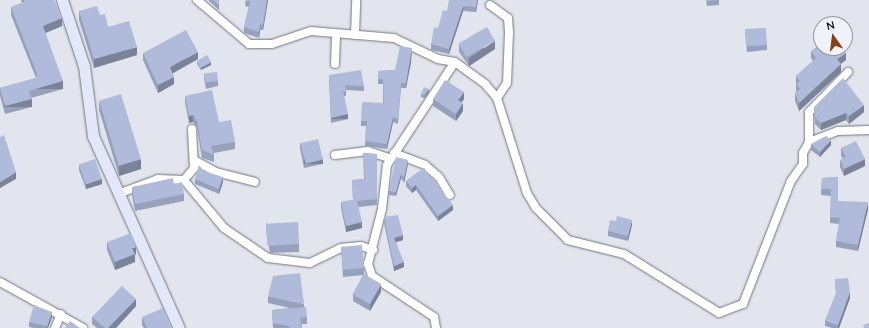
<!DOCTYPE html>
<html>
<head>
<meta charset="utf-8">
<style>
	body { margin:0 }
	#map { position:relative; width:869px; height:328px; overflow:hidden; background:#e2e5ed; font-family:Quicksand,sans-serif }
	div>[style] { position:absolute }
	.roads { filter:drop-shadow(0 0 1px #72757c) drop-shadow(0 0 1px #72757c) }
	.street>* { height:8px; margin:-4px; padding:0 4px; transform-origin:4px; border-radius:4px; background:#fff }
	.secondary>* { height:11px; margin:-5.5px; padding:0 5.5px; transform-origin:5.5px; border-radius:5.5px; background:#e2e8fa }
	.wall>* { inset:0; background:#97a1bc }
	.shaded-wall>* { inset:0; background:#7b8399; transform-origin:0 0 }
	.building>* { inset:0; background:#b0bbdb; transform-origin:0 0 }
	span { translate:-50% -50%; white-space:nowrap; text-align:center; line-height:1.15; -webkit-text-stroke:3px #eff2fa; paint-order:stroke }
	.north { position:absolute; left:813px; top:16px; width:40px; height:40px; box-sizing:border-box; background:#eff2fa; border:1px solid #94969c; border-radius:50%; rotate:346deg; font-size:11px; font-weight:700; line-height:16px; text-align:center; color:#0c0d10 }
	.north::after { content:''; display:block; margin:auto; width:14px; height:18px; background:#864214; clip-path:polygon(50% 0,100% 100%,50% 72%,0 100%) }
</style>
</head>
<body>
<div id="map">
	<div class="roads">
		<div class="street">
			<div style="left:197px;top:0;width:68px;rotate:40.2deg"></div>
			<div style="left:249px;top:44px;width:23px"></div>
			<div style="left:272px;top:44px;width:41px;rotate:-18.4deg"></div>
			<div style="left:311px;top:31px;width:83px;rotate:4.8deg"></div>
			<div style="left:394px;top:38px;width:49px;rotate:25.5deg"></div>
			<div style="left:438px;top:59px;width:17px;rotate:10deg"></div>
			<div style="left:455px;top:62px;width:37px;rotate:36deg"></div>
			<div style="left:485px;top:84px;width:18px;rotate:49deg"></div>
			<div style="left:497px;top:98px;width:100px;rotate:72.5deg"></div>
			<div style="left:527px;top:193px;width:17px;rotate:59deg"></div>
			<div style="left:536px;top:208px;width:45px;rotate:45deg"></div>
			<div style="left:568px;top:240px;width:58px;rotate:14deg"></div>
			<div style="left:624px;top:254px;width:112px;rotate:31.8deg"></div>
			<div style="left:719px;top:313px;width:26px;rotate:-21deg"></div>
			<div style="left:743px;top:304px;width:132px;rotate:-68.7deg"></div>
			<div style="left:791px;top:181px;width:21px;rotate:-55deg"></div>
			<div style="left:803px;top:164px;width:11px;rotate:-90deg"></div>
			<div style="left:803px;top:153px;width:13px;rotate:-61deg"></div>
			<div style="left:809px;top:142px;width:31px;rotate:-21deg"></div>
			<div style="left:838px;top:131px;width:31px;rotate:-2deg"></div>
			<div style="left:490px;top:5px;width:22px;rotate:36deg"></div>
			<div style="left:508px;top:18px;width:14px;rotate:86deg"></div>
			<div style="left:509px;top:32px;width:51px;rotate:92.2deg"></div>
			<div style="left:507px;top:83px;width:18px;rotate:124deg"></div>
			<div style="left:355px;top:35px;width:35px;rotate:-88deg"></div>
			<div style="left:335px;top:64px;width:30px;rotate:-88deg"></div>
			<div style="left:809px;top:142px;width:30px;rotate:-90deg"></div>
			<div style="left:809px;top:112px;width:56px;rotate:-45.7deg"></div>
			<div style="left:394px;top:153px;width:33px;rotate:21deg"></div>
			<div style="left:425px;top:165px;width:18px;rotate:41deg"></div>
			<div style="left:439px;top:177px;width:21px;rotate:59deg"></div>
			<div style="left:335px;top:155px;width:33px;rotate:-7deg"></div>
			<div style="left:368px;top:151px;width:24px;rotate:19deg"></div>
			<div style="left:194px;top:160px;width:25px;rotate:29deg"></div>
			<div style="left:216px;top:172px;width:40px;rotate:14.4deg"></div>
			<div style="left:184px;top:180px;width:16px;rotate:-50deg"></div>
			<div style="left:194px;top:168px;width:39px;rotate:-93deg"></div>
			<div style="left:118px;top:194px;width:43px;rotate:-20.6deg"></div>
			<div style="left:158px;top:179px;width:26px;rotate:2deg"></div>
			<div style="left:184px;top:180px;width:62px;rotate:50.2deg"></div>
			<div style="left:224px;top:228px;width:53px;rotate:34.3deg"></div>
			<div style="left:268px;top:258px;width:42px;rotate:6.8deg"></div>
			<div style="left:310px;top:263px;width:34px;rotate:-26deg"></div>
			<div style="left:341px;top:248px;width:20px;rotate:-6deg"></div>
			<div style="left:361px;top:246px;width:13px;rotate:18deg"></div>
			<div style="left:0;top:282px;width:95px;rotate:29deg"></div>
			<div style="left:55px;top:328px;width:15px;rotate:-67deg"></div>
			<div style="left:436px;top:328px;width:11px;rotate:-100deg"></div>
			<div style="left:434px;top:317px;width:74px;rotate:-146.5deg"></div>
			<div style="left:372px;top:276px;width:13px;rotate:-108deg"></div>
			<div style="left:368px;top:264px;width:57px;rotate:-75.7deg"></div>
			<div style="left:382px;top:209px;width:44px;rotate:-83.5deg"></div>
			<div style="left:387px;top:165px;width:123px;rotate:-56.6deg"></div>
		</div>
		<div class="secondary">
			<div style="left:62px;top:0;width:70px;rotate:71.6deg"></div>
			<div style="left:84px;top:66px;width:71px;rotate:82.7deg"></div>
			<div style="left:93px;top:136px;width:210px;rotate:65.9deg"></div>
		</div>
	</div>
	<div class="wall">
		<div style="clip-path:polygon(21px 0,54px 0,62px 26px,45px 33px,63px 89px,31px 98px,32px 107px,5px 114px,0 96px,0 88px,36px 78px,11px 15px,11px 7px,22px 3px)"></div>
		<div style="clip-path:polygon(208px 0,219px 0,219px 10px)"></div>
		<div style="clip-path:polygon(246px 0,268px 0,263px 30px,260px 30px,259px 38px,244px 33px,244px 27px,249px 7px,245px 6px)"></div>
		<div style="clip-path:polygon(478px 0,476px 12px,463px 11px,449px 54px,431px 50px,431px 44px,438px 28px,447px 11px)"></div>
		<div style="clip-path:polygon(706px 0,719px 0,719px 5px,707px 6px)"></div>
		<div style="clip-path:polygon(79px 11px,100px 15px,108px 27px,137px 55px,94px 68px,79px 20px)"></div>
		<div style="clip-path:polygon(745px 30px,767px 45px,767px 50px,747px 52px)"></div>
		<div style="clip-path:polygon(459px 45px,495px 49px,469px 66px,459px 52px)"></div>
		<div style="clip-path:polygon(811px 51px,846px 60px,841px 64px,841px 72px,799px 111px,795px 101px,795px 93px,797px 92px,796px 91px,796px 76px,813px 61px,811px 58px)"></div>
		<div style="clip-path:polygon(143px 53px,198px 59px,172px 73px,174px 84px,158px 93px,143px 60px)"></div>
		<div style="clip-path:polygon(412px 53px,406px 88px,401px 88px,398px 124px,393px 122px,387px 149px,365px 146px,366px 126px,361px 126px,361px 121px,383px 103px,383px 84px,378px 84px,378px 71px,395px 70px)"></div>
		<div style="clip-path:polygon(197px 61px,211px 65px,201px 70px,197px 64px)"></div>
		<div style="clip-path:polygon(204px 74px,218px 81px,218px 86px,206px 89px,204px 79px)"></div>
		<div style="clip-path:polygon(329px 80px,364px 86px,364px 91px,346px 90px,346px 96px,344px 96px,348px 119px,331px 123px)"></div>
		<div style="clip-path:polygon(429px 92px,424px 98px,421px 97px,421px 94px)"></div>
		<div style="clip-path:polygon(185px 96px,219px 122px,235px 142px,235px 149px,214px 153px,214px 162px,202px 158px,197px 128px,193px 122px,189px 123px,185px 103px)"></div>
		<div style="clip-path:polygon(433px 99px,464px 99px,462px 102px,463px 111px,456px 121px,433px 106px)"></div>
		<div style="clip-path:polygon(99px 101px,141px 169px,119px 176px,99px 110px)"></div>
		<div style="clip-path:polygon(814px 107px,864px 112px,849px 124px,846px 120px,821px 130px,815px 124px)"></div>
		<div style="clip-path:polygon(300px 143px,323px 164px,304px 168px,300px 148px)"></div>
		<div style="clip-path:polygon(811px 144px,831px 145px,820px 157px,811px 150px)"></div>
		<div style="clip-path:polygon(841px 148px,865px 166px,844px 176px,840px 167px,840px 160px,843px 159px,841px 156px)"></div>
		<div style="clip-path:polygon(363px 153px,377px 154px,377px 205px,358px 207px,362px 228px,346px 232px,341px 208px,341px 202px,353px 200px,352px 180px,364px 179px)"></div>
		<div style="clip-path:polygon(408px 164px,404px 183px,401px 178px,396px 196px,389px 195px,389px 191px)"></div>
		<div style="clip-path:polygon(79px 165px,102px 184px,86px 189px,79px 170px)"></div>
		<div style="clip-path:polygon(424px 168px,453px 210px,438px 221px,416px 190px,412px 193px,406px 186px,406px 181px)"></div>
		<div style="clip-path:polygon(204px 171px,223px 182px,219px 194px,195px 184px,195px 179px)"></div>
		<div style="clip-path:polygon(838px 177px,838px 201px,868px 209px,858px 251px,836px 247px,836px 241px,839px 224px,830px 223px,831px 196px,821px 195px,822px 178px)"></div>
		<div style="clip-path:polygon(174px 184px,184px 194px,184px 201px,135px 211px,132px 195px,132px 187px)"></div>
		<div style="clip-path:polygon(384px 217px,403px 240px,396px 242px,404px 267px,394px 271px,384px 223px)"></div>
		<div style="clip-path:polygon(266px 223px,299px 244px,299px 252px,270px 253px,266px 231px)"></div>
		<div style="clip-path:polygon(632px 225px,628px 241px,608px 236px,608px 231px)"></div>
		<div style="clip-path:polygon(107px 242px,136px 254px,135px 255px,135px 262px,115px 270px,107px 250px)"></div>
		<div style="clip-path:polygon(341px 247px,364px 268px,364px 274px,381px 292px,370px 311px,353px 301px,353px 294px,363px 275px,343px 277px)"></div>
		<div style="clip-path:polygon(835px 279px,850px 298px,839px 328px,832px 328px,825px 326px,825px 321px,836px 294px)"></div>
		<div style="clip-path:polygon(268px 296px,304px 304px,304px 307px,307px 317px,307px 324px,302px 324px,302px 328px,273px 328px,272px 310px,290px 308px,268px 303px)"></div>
		<div style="clip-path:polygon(136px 306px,116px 328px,97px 328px,92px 324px,92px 317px)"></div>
		<div style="clip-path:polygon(52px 317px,48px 328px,34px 328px,29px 327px,29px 322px)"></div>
		<div style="clip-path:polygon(142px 317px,171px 328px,144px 328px,142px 325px)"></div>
	</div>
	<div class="shaded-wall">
		<div style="clip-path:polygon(267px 0,268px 0,263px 30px,263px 25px)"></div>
		<div style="clip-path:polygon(477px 0,478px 0,476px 12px,476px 7px)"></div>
		<div style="clip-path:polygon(463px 6px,463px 11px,449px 54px,449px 49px)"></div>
		<div style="clip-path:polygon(62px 18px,62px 26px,43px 34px,43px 26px)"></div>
		<div style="clip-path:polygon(260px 24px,260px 30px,259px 38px,259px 32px)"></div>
		<div style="clip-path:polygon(495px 41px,495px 49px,469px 66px,469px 58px)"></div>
		<div style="clip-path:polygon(137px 47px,137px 55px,94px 68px,94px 59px)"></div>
		<div style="clip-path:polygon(412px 48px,411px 63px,406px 88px,406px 83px)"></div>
		<div style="clip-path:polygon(198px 52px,198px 59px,170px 75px,170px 67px)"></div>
		<div style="clip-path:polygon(846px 53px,846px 60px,837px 66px,837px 59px)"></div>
		<div style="clip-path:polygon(211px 62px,211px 65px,201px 70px,201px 68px)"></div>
		<div style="clip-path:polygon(841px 64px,841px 72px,799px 111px,799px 103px)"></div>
		<div style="clip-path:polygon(174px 77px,174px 84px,158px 93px,158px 85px)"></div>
		<div style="left:63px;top:81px;width:8px;height:35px;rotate:90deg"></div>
		<div style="clip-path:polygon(429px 89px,429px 92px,424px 98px,424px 96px)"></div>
		<div style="clip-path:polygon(464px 92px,464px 99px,458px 107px,458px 100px)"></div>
		<div style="left:32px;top:99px;width:8px;height:28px;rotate:90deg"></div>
		<div style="clip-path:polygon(463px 103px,463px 111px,456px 121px,456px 114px)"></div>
		<div style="clip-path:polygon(864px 105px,864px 112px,849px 124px,849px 116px)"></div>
		<div style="clip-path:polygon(846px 113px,846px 120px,821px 130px,821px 123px)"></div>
		<div style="left:348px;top:114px;width:5px;height:17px;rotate:90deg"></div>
		<div style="clip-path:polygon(193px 115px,193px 122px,189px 123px,189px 116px)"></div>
		<div style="clip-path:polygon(393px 117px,393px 122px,387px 149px,387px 144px)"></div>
		<div style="clip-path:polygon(831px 140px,831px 145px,820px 157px,820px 152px)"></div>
		<div style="clip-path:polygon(141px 159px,141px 169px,119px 176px,119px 166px)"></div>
		<div style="left:323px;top:159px;width:5px;height:19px;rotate:90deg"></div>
		<div style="clip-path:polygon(865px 159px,865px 166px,844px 176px,844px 169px)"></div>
		<div style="clip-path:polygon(408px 160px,408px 164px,404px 183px,404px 178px)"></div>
		<div style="clip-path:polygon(16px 172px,16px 179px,0 188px,0 182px)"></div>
		<div style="clip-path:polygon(401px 174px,401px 178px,396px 196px,396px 192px)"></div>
		<div style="clip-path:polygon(223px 177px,223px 182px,219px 194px,219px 189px)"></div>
		<div style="clip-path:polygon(102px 179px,102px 184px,86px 189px,86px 184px)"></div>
		<div style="clip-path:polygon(416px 185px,416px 190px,412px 193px,412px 188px)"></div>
		<div style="clip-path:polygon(868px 202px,868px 209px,858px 251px,858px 245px)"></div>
		<div style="clip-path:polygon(453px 205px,453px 210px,438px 221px,438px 216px)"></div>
		<div style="clip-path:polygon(632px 220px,632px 225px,628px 241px,628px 236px)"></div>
		<div style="clip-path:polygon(362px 222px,362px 228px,346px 232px,346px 226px)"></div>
		<div style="clip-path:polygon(403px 235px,403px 240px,394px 243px,394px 238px)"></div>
		<div style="clip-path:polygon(136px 247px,136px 254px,135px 255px,135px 262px,115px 270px,115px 262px,132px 248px)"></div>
		<div style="clip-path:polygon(404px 262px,404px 267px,394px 271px,394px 266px)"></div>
		<div style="clip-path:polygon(381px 284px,381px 292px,370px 311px,370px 304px)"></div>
		<div style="clip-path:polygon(850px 292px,850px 298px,839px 328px,838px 328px,838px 325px)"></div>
		<div style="clip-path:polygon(136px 299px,136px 306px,116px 328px,108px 328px)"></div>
		<div style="clip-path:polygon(52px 312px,52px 317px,48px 328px,47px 328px)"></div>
	</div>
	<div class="building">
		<div style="clip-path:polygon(24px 0,54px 0,62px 18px,43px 26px,63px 81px,29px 91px,32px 99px,5px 106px,0 88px,36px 78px,37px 74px,11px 7px,24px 2px)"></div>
		<div style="clip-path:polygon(213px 0,219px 0,219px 5px)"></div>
		<div style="clip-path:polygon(246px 0,267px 0,263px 25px,260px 24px,259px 32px,244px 27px,250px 1px,245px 1px)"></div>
		<div style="clip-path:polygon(449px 0,477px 0,476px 7px,463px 6px,449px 49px,431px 44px,434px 27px,438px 28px,443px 10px,447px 11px)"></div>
		<div style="clip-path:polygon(706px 0,719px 0,707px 1px)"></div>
		<div style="clip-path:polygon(97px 6px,100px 15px,105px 14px,108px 27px,129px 21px,137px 47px,94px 59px,79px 11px)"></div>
		<div style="left:487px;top:27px;width:16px;height:33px;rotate:60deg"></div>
		<div style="left:766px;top:28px;width:17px;height:21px;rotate:87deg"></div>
		<div style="clip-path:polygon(186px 30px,198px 52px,170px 67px,174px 77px,158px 85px,143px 53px)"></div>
		<div style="clip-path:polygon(821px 44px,821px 48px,842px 48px,846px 53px,837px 59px,841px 64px,799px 103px,795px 93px,800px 89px,796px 84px,800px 81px,796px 76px,816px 58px,811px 51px)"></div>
		<div style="clip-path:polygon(400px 46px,412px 48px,406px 83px,401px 83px,398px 119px,393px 117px,387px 144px,365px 141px,367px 121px,361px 121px,362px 102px,384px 103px,383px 79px,378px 79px,378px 71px,395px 70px)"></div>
		<div style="left:207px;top:55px;width:8px;height:12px;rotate:60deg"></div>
		<div style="clip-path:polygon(361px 70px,364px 86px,345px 85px,346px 91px,343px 91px,348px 114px,331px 118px,329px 75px)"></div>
		<div style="left:217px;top:72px;width:9px;height:13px;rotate:84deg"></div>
		<div style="clip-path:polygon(843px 78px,864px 105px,849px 116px,846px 113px,821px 123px,815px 117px,814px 107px)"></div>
		<div style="clip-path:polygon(445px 80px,464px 92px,458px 100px,463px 103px,456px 114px,433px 99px)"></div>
		<div style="clip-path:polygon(424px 87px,429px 89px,424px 96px,421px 94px)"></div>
		<div style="clip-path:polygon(212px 90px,219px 122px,231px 120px,235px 142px,211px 146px,214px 155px,202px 150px,197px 121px,193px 115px,189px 116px,185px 96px)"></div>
		<div style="left:121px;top:94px;width:68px;height:23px;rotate:73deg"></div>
		<div style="clip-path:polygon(4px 135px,16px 172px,0 182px,0 137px)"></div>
		<div style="clip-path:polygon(826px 136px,831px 140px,820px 152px,811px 144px)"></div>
		<div style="left:318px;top:139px;width:21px;height:18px;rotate:76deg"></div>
		<div style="clip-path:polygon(856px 141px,865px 159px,844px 169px,840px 160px,846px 157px,841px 148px)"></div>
		<div style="clip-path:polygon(363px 153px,377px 154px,377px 199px,357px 201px,362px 222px,346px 226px,341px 202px,353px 200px,352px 180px,365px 179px)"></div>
		<div style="clip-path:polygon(396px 157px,408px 160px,404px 178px,401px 174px,396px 192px,389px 191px)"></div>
		<div style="left:95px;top:159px;width:21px;height:17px;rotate:71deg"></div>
		<div style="clip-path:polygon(199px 165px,204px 171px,223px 177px,219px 189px,195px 179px)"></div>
		<div style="clip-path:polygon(424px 168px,453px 205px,438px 216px,416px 185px,412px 188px,406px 181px)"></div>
		<div style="clip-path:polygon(838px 177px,838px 201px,868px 202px,858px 245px,836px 241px,840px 218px,830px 217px,831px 189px,821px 189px,822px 178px)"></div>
		<div style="clip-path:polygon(173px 178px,174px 184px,182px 182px,184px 194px,135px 204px,132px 187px)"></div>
		<div style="clip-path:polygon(398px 215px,403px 235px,394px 238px,404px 262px,394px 266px,384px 217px)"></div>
		<div style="clip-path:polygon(617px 216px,632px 220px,628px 236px,608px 231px,610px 220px,616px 221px)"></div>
		<div style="left:298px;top:222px;width:22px;height:32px;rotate:87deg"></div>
		<div style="clip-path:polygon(131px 233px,136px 247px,132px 248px,135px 254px,115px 262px,107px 242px)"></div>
		<div style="left:362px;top:245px;width:23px;height:21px;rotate:85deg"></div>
		<div style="clip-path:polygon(300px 273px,304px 304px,268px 296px,273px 276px)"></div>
		<div style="left:364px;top:274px;width:20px;height:23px;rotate:30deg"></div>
		<div style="clip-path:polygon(848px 278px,850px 292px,838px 325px,825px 321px,836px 293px,835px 279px)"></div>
		<div style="clip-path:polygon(122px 286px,136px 299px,108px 328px,105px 328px,92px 317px)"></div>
		<div style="clip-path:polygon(34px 305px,52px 312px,47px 326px,29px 322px)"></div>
		<div style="clip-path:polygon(306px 307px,307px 317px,300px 318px,302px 328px,290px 328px,289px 326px,273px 323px,272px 310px)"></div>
		<div style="clip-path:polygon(163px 308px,171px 328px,147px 328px,142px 317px)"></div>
		<div style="clip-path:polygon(70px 321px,80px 328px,65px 328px)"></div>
		<div style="clip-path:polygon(869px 323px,869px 328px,864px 328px,863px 325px)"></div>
	</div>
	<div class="north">N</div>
</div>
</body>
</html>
